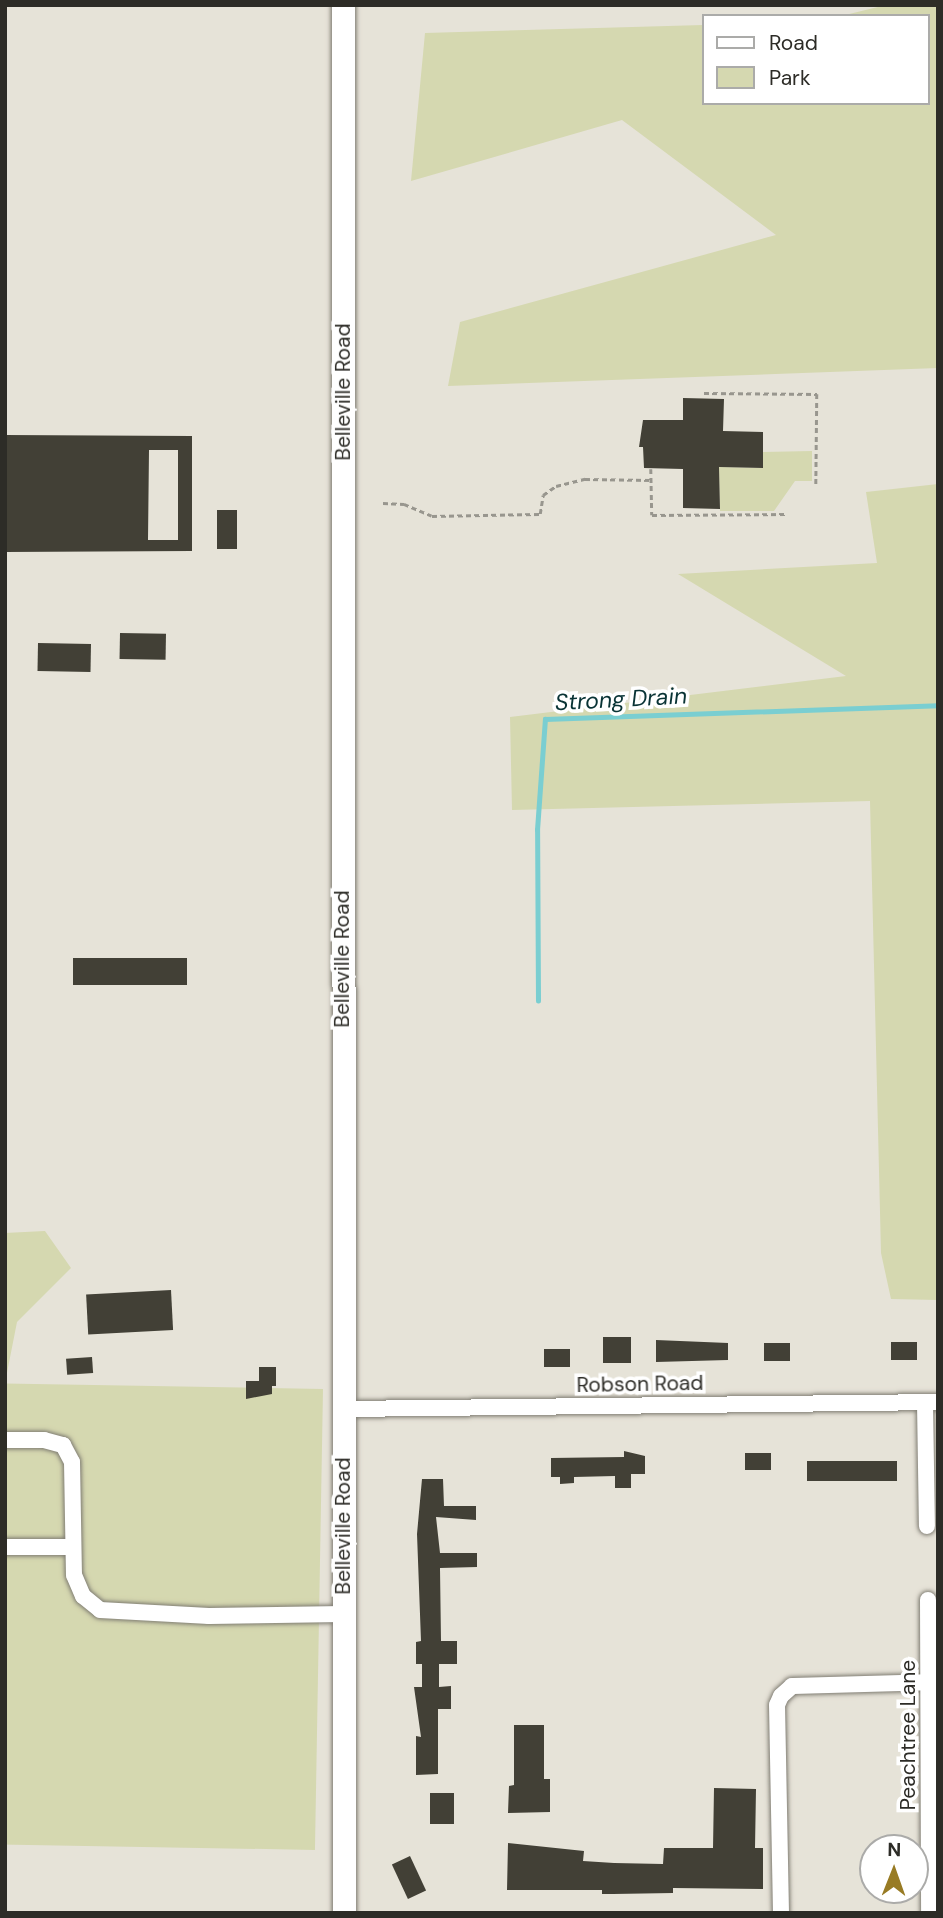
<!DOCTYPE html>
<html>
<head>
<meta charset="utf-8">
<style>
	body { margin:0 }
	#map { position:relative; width:943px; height:1918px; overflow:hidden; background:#e6e3d8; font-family:"DM Sans",sans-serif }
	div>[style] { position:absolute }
	.green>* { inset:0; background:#d5d8b0; transform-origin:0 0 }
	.stream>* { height:4.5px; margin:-2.25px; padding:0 2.25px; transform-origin:2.25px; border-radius:2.25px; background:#7aced1 }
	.building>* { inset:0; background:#424036; transform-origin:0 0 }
	.path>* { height:2.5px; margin-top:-1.25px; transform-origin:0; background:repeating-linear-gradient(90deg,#98968e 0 5px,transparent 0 8.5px) }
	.roads { filter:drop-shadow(0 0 2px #807d73) drop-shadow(0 0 2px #807d73) }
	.street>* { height:16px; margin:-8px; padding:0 8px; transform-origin:8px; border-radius:8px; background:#fff }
	.secondary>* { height:23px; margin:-11.5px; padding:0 11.5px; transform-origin:11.5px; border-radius:11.5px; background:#fff }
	span { translate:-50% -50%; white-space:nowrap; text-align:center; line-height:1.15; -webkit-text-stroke:7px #fff; paint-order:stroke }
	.street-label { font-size:21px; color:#2d2c27 }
	.water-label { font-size:23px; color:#093335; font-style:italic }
	.frame { position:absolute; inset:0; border:7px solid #2d2c27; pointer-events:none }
	.legend { position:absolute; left:702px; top:14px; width:228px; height:91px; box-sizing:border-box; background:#fff; border:2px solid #ababa9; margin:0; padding:9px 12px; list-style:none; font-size:21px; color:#2d2c27 }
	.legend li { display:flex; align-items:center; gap:14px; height:35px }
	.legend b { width:35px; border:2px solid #ababa9 }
	.north { position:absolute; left:859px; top:1834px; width:70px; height:70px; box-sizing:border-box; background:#fff; border:2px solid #ababa9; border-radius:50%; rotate:1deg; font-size:19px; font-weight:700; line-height:28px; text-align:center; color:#2d2c27 }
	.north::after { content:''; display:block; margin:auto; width:24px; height:32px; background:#987b24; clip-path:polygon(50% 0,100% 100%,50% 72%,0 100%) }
</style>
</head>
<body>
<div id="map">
	<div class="green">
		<div style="clip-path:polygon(886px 5px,938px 5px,938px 368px,448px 386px,460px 322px,776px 235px,622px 120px,411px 181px,425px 33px,703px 25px,703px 103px,927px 103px,927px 16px,841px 16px)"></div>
		<div style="clip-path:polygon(812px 451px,812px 481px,795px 481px,774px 511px,720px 511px,719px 467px,762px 468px,763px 452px)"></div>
		<div style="clip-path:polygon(938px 484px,938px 1300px,891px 1299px,881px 1253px,870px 801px,512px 810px,510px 717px,846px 676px,678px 574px,877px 563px,866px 492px)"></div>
		<div style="clip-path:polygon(45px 1231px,71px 1268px,17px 1322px,5px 1383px,5px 1233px)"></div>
		<div style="left:323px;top:1389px;width:461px;height:318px;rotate:91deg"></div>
	</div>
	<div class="stream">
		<div style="left:538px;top:1001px;width:171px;rotate:-90.3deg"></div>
		<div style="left:537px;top:830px;width:111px;rotate:-85.9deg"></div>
		<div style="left:545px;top:719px;width:393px;rotate:-2deg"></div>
	</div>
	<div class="building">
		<div style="clip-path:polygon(683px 398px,724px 399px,723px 431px,763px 432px,763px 468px,719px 467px,720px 509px,683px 508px,683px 469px,644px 468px,643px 447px,639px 447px,643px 420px,683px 420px)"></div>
		<div style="clip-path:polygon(evenodd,5px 435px,192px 436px,192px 551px,5px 552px,5px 435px,149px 450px,178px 450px,178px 540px,148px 540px,149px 450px)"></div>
		<div style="left:217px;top:510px;width:20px;height:39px"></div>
		<div style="left:120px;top:633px;width:46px;height:26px;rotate:1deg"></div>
		<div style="left:38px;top:643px;width:53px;height:28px;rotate:1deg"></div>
		<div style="left:187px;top:958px;width:27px;height:114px;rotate:90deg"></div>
		<div style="left:171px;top:1290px;width:40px;height:85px;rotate:87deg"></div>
		<div style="left:603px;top:1337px;width:28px;height:26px"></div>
		<div style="clip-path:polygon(656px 1340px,728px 1343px,728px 1360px,656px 1362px)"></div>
		<div style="left:891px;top:1342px;width:26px;height:18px"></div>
		<div style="left:764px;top:1343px;width:26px;height:18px"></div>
		<div style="left:544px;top:1349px;width:26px;height:18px"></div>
		<div style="left:92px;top:1357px;width:16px;height:26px;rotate:86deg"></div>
		<div style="clip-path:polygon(259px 1367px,276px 1367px,276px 1386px,272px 1386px,272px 1394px,246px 1399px,246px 1381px,259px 1381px)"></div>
		<div style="clip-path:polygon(624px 1451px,645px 1456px,645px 1474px,631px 1474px,631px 1488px,615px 1488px,615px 1476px,574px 1477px,574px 1483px,560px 1484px,560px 1477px,551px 1477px,551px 1458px,624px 1457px)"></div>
		<div style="left:745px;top:1453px;width:26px;height:17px"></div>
		<div style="left:897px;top:1461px;width:20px;height:90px;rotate:90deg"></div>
		<div style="clip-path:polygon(422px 1479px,443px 1479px,444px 1506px,476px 1506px,476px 1520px,436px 1517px,440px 1553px,477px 1553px,477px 1567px,440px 1568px,441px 1641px,457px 1641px,457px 1664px,439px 1664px,439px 1687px,451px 1686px,451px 1709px,438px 1709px,438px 1774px,416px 1775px,416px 1736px,421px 1737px,414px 1687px,422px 1687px,422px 1664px,416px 1664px,416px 1642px,421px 1641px,417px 1534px)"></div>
		<div style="clip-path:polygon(514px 1725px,544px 1725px,544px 1779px,550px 1779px,550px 1812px,508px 1813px,509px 1786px,514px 1785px)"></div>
		<div style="clip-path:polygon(714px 1788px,756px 1789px,755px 1848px,763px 1848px,763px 1889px,673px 1888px,673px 1893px,613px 1894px,602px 1894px,602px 1890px,507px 1890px,508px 1843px,584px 1851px,583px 1861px,614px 1863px,663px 1864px,664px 1848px,713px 1848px)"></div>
		<div style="left:430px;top:1793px;width:24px;height:31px"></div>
		<div style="left:410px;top:1856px;width:38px;height:20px;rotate:65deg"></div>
	</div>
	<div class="path">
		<div style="left:704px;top:393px;width:113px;rotate:0.5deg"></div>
		<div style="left:817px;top:394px;width:92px;rotate:90.6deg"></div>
		<div style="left:651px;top:469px;width:46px;rotate:88.8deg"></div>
		<div style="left:652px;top:515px;width:134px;rotate:-0.4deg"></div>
		<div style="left:383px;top:503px;width:21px;rotate:3deg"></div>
		<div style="left:404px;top:504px;width:30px;rotate:23deg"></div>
		<div style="left:432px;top:516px;width:108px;rotate:-1.1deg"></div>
		<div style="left:540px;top:514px;width:19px;rotate:-81deg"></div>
		<div style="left:543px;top:495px;width:16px;rotate:-35deg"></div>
		<div style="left:556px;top:486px;width:30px;rotate:-14deg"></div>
		<div style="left:585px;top:479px;width:66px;rotate:0.9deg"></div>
	</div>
	<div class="roads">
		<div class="street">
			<div style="left:925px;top:1403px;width:123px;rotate:89.1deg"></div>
			<div style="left:343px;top:1409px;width:595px;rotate:-0.67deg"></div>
			<div style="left:5px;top:1440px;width:39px"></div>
			<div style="left:44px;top:1440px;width:20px;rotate:15deg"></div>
			<div style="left:63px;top:1445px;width:19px;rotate:62deg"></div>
			<div style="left:72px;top:1462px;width:113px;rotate:89deg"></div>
			<div style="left:74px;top:1575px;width:23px;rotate:67deg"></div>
			<div style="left:83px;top:1596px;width:22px;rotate:39deg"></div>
			<div style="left:100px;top:1610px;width:109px;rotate:3.2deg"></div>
			<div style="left:209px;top:1616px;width:134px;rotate:-0.9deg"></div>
			<div style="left:5px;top:1547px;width:67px"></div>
			<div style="left:928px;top:1600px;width:313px;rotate:89.8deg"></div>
			<div style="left:781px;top:1913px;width:208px;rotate:-91.1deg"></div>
			<div style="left:777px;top:1705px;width:10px;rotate:-66deg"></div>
			<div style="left:781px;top:1696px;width:15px;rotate:-42deg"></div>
			<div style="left:792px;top:1686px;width:146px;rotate:-1.6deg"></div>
		</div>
		<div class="secondary">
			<div style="left:343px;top:5px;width:1908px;rotate:89.97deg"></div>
		</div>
	</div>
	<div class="street-label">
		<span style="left:343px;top:392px;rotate:-90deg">Belleville Road</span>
		<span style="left:342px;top:959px;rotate:-90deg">Belleville Road</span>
		<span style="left:640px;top:1384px;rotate:-1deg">Robson Road</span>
		<span style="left:343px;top:1526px;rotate:-90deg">Belleville Road</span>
		<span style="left:908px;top:1735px;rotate:-90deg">Peachtree Lane</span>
	</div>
	<div class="water-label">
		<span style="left:621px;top:699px;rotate:-3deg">Strong Drain</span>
	</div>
	<div class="frame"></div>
	<ul class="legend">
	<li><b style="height:9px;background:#fff"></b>Road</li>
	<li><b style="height:19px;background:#d5d8b0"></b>Park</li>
	</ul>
	<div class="north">N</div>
</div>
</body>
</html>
